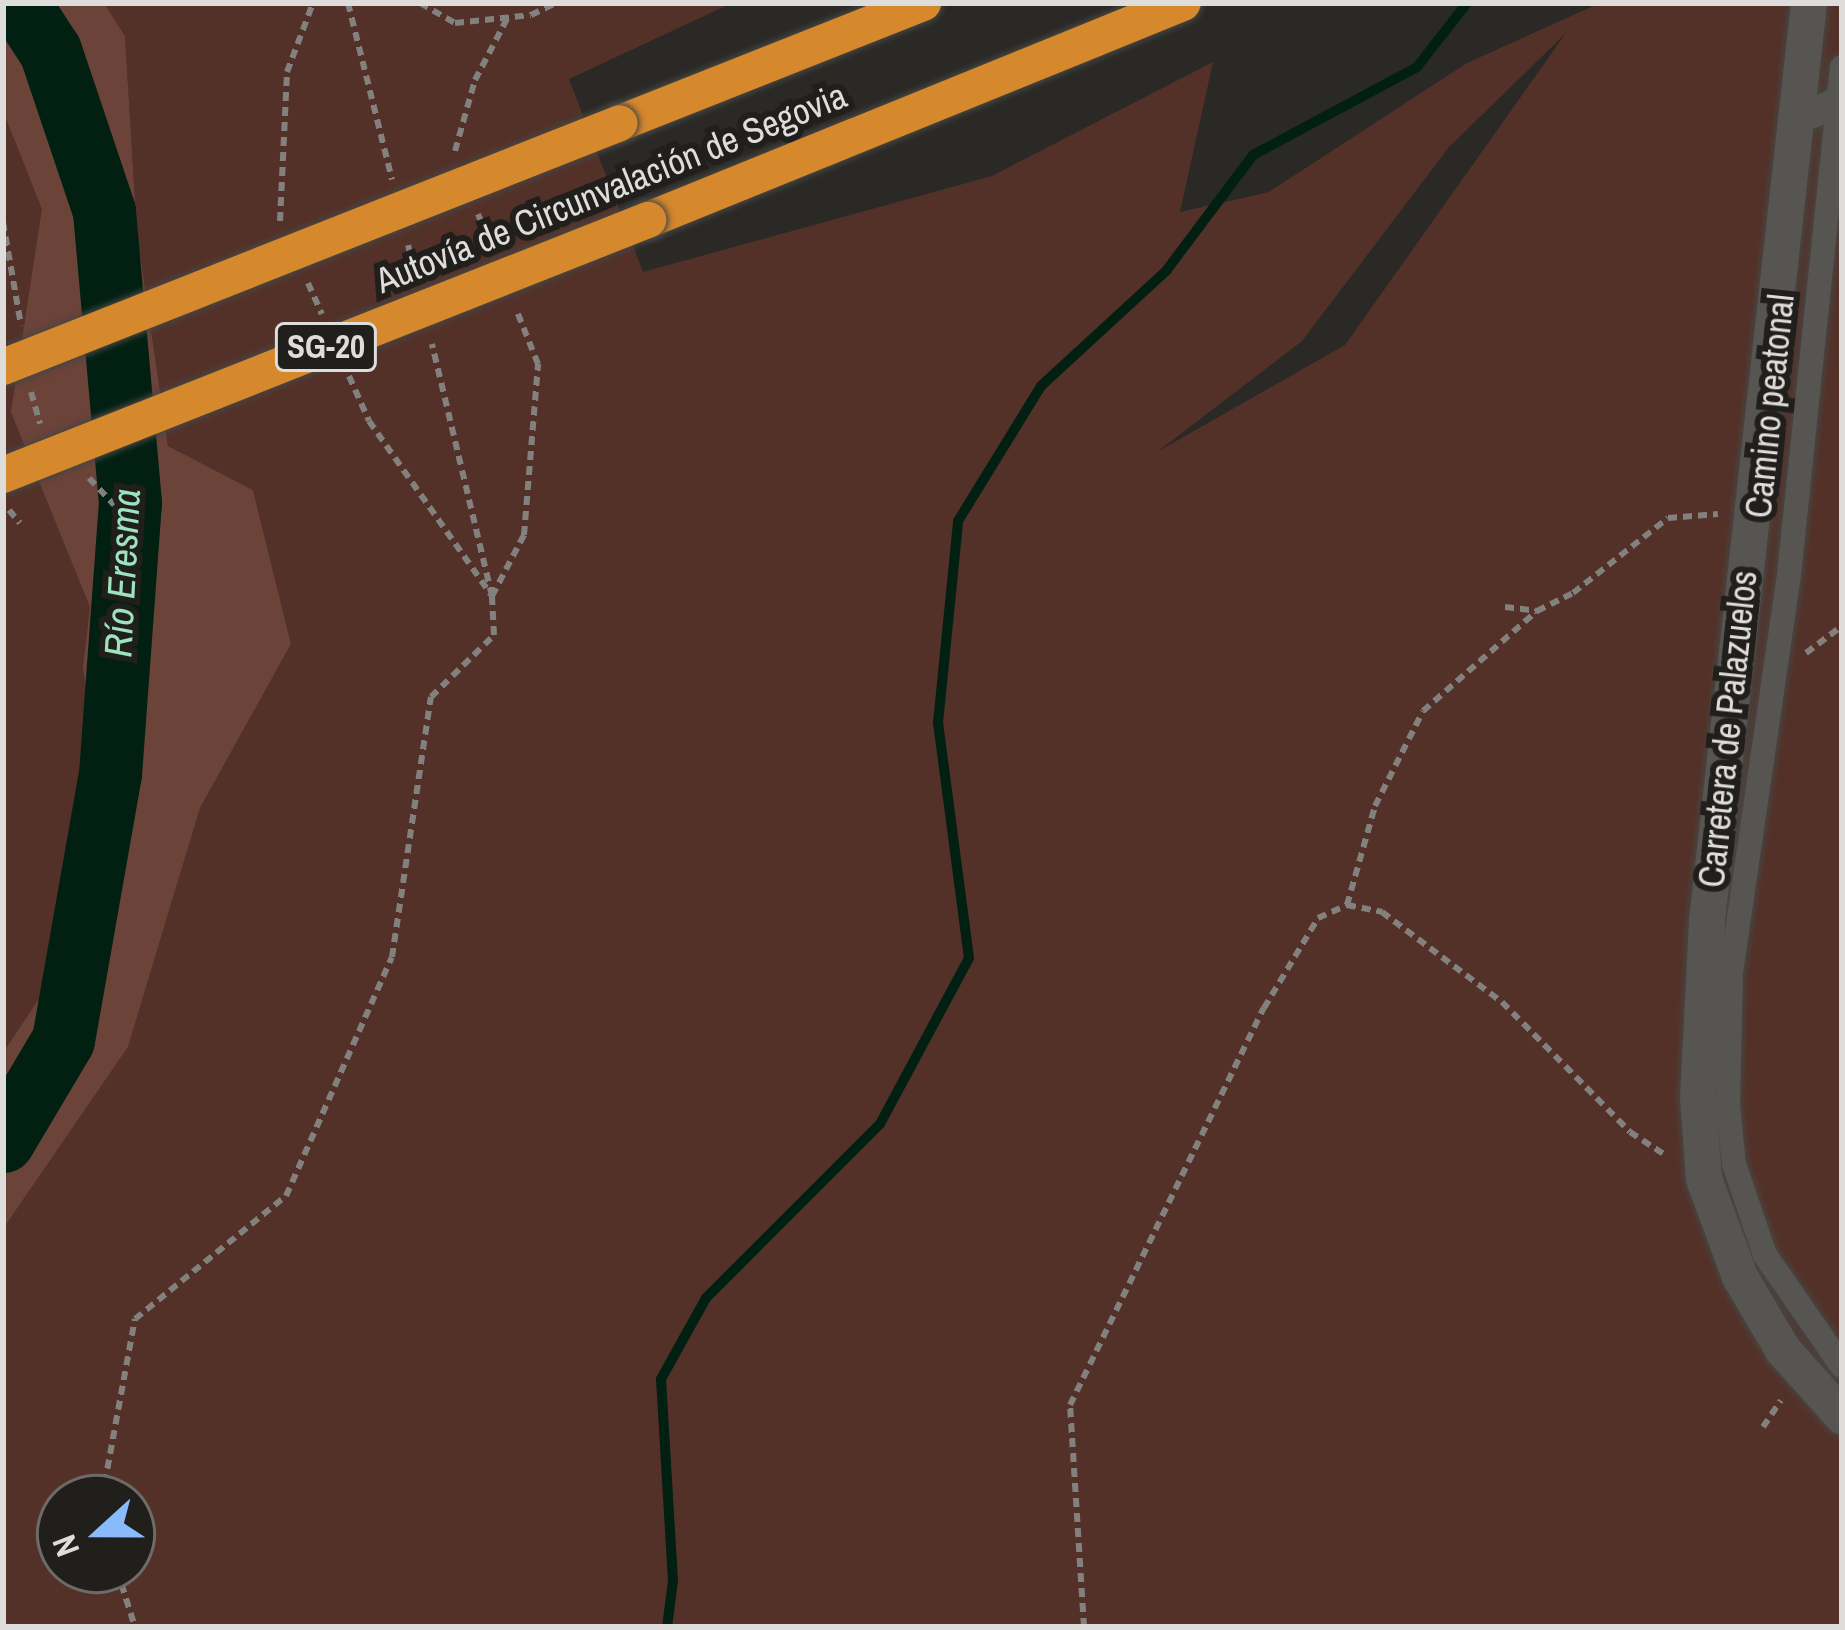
<!DOCTYPE html>
<html>
<head>
<meta charset="utf-8">
<style>
	body { margin:0 }
	#map { position:relative; width:1845px; height:1630px; overflow:hidden; background:#2a2925; font-family:"Archivo Narrow",sans-serif }
	div>[style] { position:absolute }
	.green>* { inset:0; background:#543128 }
	.forest>* { inset:0; background:#6c4339 }
	.stream>* { height:10px; margin:-5px; padding:0 5px; transform-origin:5px; border-radius:5px; background:#012012 }
	.river>* { height:63px; margin:-31.5px; padding:0 31.5px; transform-origin:31.5px; border-radius:31.5px; background:#012012 }
	.path>* { height:6px; margin-top:-3px; transform-origin:0; background:repeating-linear-gradient(90deg,#82817e 0 9px,transparent 0 15px) }
	.roads { filter:drop-shadow(0 0 3px #474643) drop-shadow(0 0 3px #474643) }
	.pedestrian>* { height:24px; margin:-12px; padding:0 12px; transform-origin:12px; border-radius:12px; background:#565551 }
	.minor>* { height:30px; margin:-15px; padding:0 15px; transform-origin:15px; border-radius:15px; background:#565551 }
	.tertiary>* { height:36px; margin:-18px; padding:0 18px; transform-origin:18px; border-radius:18px; background:#565551 }
	.motorway>* { height:36px; margin:-18px; padding:0 18px; transform-origin:18px; border-radius:18px; background:#d5882c }
	.bridges { filter:drop-shadow(0 0 3px #474643) drop-shadow(0 0 3px #474643) }
	.motorway-bridge>* { height:36px; margin:-18px; padding:0 18px; transform-origin:18px; border-radius:18px; background:#d5882c }
	span { translate:-50% -50%; white-space:nowrap; text-align:center; line-height:1.15; -webkit-text-stroke:12px #201f1b; paint-order:stroke }
	.shield-label span { padding:3px 9px; background:#201f1b; border:3px solid; border-radius:9px; -webkit-text-stroke-width:0 }
	.shield-label { font-size:33px; color:#dedddb; font-weight:700 }
	.street-label { font-size:36px; color:#dedddb }
	.water-label { font-size:39px; color:#9ce3be; font-style:italic }
	.frame { position:absolute; inset:0; border:6px solid #dedddb; pointer-events:none }
	.north { position:absolute; left:36px; top:1474px; width:120px; height:120px; box-sizing:border-box; background:#201f1b; border:3px solid #6c6b68; border-radius:50%; rotate:249deg; font-size:33px; font-weight:700; line-height:48px; text-align:center; color:#dedddb }
	.north::after { content:''; display:block; margin:auto; width:42px; height:54px; background:#88bafc; clip-path:polygon(50% 0,100% 100%,50% 72%,0 100%) }
</style>
</head>
<body>
<div id="map">
	<div class="green">
		<div style="clip-path:polygon(3px 3px,19px 3px,110px 774px,63px 1040px,3px 1141px)"></div>
		<div style="clip-path:polygon(evenodd,104px 3px,732px 3px,569px 79px,643px 272px,992px 176px,1213px 62px,1180px 212px,1269px 192px,1467px 63px,1600px 3px,1842px 3px,1842px 1627px,3px 1627px,3px 1229px,128px 1047px,200px 808px,291px 644px,253px 490px,168px 446px,137px 233px,125px 36px,104px 3px,1566px 33px,1345px 345px,1157px 452px,1302px 341px,1449px 147px,1566px 33px,104px 3px,60px 1498px,132px 1498px,132px 1570px,60px 1570px,60px 1498px)"></div>
	</div>
	<div class="forest">
		<div style="clip-path:polygon(3px 3px,104px 3px,125px 36px,137px 233px,168px 446px,253px 490px,291px 644px,200px 808px,128px 1047px,3px 1229px,3px 1053px,57px 972px,106px 819px,83px 668px,90px 607px,11px 412px,42px 209px,3px 111px)"></div>
	</div>
	<div class="stream">
		<div style="left:667px;top:1627px;width:46px;rotate:-82.6deg"></div>
		<div style="left:673px;top:1581px;width:202px;rotate:-93.4deg"></div>
		<div style="left:661px;top:1379px;width:93px;rotate:-60.9deg"></div>
		<div style="left:706px;top:1298px;width:246px;rotate:-45deg"></div>
		<div style="left:880px;top:1124px;width:188px;rotate:-61.8deg"></div>
		<div style="left:969px;top:958px;width:237px;rotate:-97.5deg"></div>
		<div style="left:938px;top:723px;width:203px;rotate:-84.3deg"></div>
		<div style="left:958px;top:521px;width:158px;rotate:-58.4deg"></div>
		<div style="left:1041px;top:386px;width:170px;rotate:-42.6deg"></div>
		<div style="left:1166px;top:271px;width:145px;rotate:-53.1deg"></div>
		<div style="left:1253px;top:155px;width:186px;rotate:-28.2deg"></div>
		<div style="left:1417px;top:67px;width:81px;rotate:-52deg"></div>
	</div>
	<div class="river">
		<div style="left:3px;top:1141px;width:117px;rotate:-59.3deg"></div>
		<div style="left:63px;top:1040px;width:270px;rotate:-80deg"></div>
		<div style="left:110px;top:774px;width:272px;rotate:-85.8deg"></div>
		<div style="left:130px;top:503px;width:293px;rotate:-95.1deg"></div>
		<div style="left:104px;top:211px;width:169px;rotate:-108.6deg"></div>
		<div style="left:50px;top:51px;width:57px;rotate:-122.9deg"></div>
	</div>
	<div class="path">
		<div style="left:348px;top:3px;width:182px;rotate:76deg"></div>
		<div style="left:420px;top:3px;width:40px;rotate:29.7deg"></div>
		<div style="left:455px;top:23px;width:76px;rotate:-6deg"></div>
		<div style="left:531px;top:15px;width:28px;rotate:-26deg"></div>
		<div style="left:455px;top:151px;width:74px;rotate:-74.3deg"></div>
		<div style="left:475px;top:80px;width:71px;rotate:-62.4deg"></div>
		<div style="left:478px;top:214px;width:35px;rotate:68deg"></div>
		<div style="left:280px;top:221px;width:149px;rotate:-87.3deg"></div>
		<div style="left:287px;top:72px;width:74px;rotate:-69.4deg"></div>
		<div style="left:3px;top:222px;width:105px;rotate:80.1deg"></div>
		<div style="left:408px;top:245px;width:29px;rotate:76deg"></div>
		<div style="left:308px;top:283px;width:34px;rotate:66deg"></div>
		<div style="left:349px;top:376px;width:49px;rotate:66deg"></div>
		<div style="left:369px;top:421px;width:214px;rotate:54.9deg"></div>
		<div style="left:492px;top:596px;width:69px;rotate:-62.3deg"></div>
		<div style="left:524px;top:535px;width:172px;rotate:-85.3deg"></div>
		<div style="left:538px;top:364px;width:59px;rotate:-111.8deg"></div>
		<div style="left:31px;top:392px;width:33px;rotate:74deg"></div>
		<div style="left:89px;top:478px;width:37px;rotate:47deg"></div>
		<div style="left:9px;top:510px;width:17px;rotate:50deg"></div>
		<div style="left:1505px;top:607px;width:32px;rotate:7deg"></div>
		<div style="left:1537px;top:611px;width:40px;rotate:-26.6deg"></div>
		<div style="left:1573px;top:593px;width:121px;rotate:-38.3deg"></div>
		<div style="left:1668px;top:518px;width:50px;rotate:-4.6deg"></div>
		<div style="left:1806px;top:653px;width:45px;rotate:-36.9deg"></div>
		<div style="left:1347px;top:905px;width:103px;rotate:-74.2deg"></div>
		<div style="left:1375px;top:806px;width:106px;rotate:-63.2deg"></div>
		<div style="left:1423px;top:711px;width:152px;rotate:-41.3deg"></div>
		<div style="left:1763px;top:1427px;width:32px;rotate:-56deg"></div>
		<div style="left:102px;top:1498px;width:182px;rotate:-79.6deg"></div>
		<div style="left:135px;top:1319px;width:195px;rotate:-39.2deg"></div>
		<div style="left:286px;top:1196px;width:261px;rotate:-66.1deg"></div>
		<div style="left:392px;top:957px;width:263px;rotate:-81.5deg"></div>
		<div style="left:431px;top:697px;width:88px;rotate:-44.5deg"></div>
		<div style="left:494px;top:635px;width:39px;rotate:-93deg"></div>
		<div style="left:492px;top:596px;width:259px;rotate:-103.4deg"></div>
		<div style="left:117px;top:1570px;width:60px;rotate:72.5deg"></div>
		<div style="left:1084px;top:1627px;width:222px;rotate:-93.6deg"></div>
		<div style="left:1070px;top:1405px;width:442px;rotate:-64deg"></div>
		<div style="left:1264px;top:1008px;width:105px;rotate:-59deg"></div>
		<div style="left:1318px;top:918px;width:32px;rotate:-24deg"></div>
		<div style="left:1347px;top:905px;width:36px;rotate:11deg"></div>
		<div style="left:1382px;top:912px;width:150px;rotate:36.9deg"></div>
		<div style="left:1502px;top:1002px;width:182px;rotate:45.4deg"></div>
		<div style="left:1630px;top:1132px;width:42px;rotate:33.3deg"></div>
	</div>
	<div class="roads">
		<div class="pedestrian">
			<div style="left:1842px;top:67px;width:511px;rotate:95.96deg"></div>
			<div style="left:1789px;top:575px;width:401px;rotate:98.3deg"></div>
			<div style="left:1731px;top:972px;width:134px;rotate:91.3deg"></div>
			<div style="left:1728px;top:1106px;width:58px;rotate:84.1deg"></div>
			<div style="left:1734px;top:1164px;width:96px;rotate:71.2deg"></div>
			<div style="left:1765px;top:1255px;width:135px;rotate:55.3deg"></div>
		</div>
		<div class="minor">
			<div style="left:1793px;top:121px;width:53px;rotate:-22.2deg"></div>
		</div>
		<div class="tertiary">
			<div style="left:1809px;top:3px;width:924px;rotate:96.34deg"></div>
			<div style="left:1707px;top:921px;width:177px;rotate:92.9deg"></div>
			<div style="left:1698px;top:1098px;width:81px;rotate:85.8deg"></div>
			<div style="left:1704px;top:1179px;width:104px;rotate:69.8deg"></div>
			<div style="left:1740px;top:1277px;width:85px;rotate:59.5deg"></div>
			<div style="left:1783px;top:1350px;width:89px;rotate:48.2deg"></div>
		</div>
		<div class="motorway">
			<div style="left:620px;top:123px;width:326px;rotate:-21.6deg"></div>
			<div style="left:648px;top:220px;width:577px;rotate:-22.08deg"></div>
		</div>
	</div>
	<div class="bridges">
		<div class="motorway-bridge">
			<div style="left:3px;top:367px;width:663px;rotate:-21.58deg"></div>
			<div style="left:3px;top:475px;width:694px;rotate:-21.57deg"></div>
		</div>
	</div>
	<div class="shield-label">
		<span style="left:326px;top:347px">SG-20</span>
	</div>
	<div class="street-label">
		<span style="left:611px;top:188px;rotate:-22deg">Autovía de Circunvalación de Segovia</span>
		<span style="left:1770px;top:406px;rotate:-84deg">Camino peatonal</span>
		<span style="left:1728px;top:729px;rotate:-84deg">Carretera de Palazuelos</span>
	</div>
	<div class="water-label">
		<span style="left:122px;top:573px;rotate:-87deg">Río Eresma</span>
	</div>
	<div class="frame"></div>
	<div class="north">N</div>
</div>
</body>
</html>
